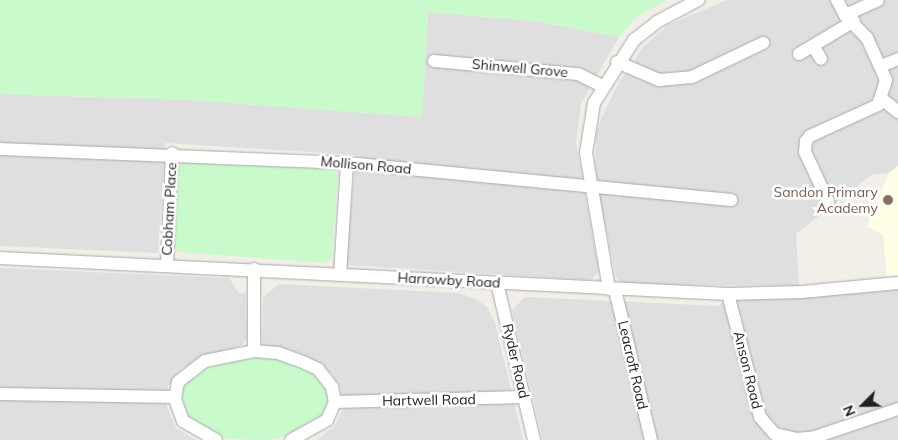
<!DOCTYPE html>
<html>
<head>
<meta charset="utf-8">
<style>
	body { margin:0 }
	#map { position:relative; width:898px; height:440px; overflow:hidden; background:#f2efe9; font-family:Mulish,sans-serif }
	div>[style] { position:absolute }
	.residential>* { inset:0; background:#e0dfdf }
	.education>* { inset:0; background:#ffffe5 }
	.park>* { inset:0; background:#c8facc }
	.roads { filter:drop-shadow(0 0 1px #a9a9a9) drop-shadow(0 0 1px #a9a9a9) }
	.street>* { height:12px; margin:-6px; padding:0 6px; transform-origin:6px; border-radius:6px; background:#fff }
	.dots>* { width:14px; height:14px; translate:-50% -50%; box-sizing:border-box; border:2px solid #fff; border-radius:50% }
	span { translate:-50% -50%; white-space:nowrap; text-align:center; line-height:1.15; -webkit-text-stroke:5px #fff; paint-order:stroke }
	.street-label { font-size:14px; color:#222 }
	.education-label { font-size:14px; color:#785e54 }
	.right { translate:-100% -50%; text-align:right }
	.north { position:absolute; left:838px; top:380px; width:50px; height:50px; -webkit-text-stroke:4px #fff; paint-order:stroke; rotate:247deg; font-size:14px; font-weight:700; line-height:20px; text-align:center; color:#222 }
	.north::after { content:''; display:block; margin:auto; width:18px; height:22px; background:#222; clip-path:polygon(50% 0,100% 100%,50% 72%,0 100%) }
</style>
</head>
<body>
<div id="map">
	<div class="residential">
		<div style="clip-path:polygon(727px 0,898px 0,898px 166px,889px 173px,871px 175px,796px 234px,799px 286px,623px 284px,616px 276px,595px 176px,596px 135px,602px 116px,619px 82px,644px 46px,668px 25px)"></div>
		<div style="clip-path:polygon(428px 12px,535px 21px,619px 37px,581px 104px,576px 143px,599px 272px,590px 280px,346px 265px,356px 155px,165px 143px,158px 253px,0 246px,0 94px,191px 100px,422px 117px)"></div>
		<div style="clip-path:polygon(0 268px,229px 278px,239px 293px,246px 294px,247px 339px,242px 345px,181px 369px,168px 386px,167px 407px,176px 428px,196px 440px,0 440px)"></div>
		<div style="clip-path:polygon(898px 283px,898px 440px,543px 440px,512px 310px,525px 297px,719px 306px,728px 294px)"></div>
		<div style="clip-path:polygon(279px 284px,457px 293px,476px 299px,487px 307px,495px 322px,523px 440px,316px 440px,334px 427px,343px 409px,341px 389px,332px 374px,317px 364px,266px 349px,262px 343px,263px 297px)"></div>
	</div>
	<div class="education">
		<div style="clip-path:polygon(898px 166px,898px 276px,887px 277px,883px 234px,867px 227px,889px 173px)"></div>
	</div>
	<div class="park">
		<div style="clip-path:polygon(0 0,667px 0,635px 18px,619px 37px,535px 21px,428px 12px,422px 117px,191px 100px,0 94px)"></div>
		<div style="clip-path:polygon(184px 160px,335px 169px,338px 173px,332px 257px,326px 263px,178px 252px,174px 246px,178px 169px)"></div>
		<div style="clip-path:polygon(254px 356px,277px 358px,315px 373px,328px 389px,329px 399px,323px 417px,295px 434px,270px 440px,227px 439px,186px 418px,179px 399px,182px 385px,207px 365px)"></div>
	</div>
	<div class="roads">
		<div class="street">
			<div style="left:845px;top:15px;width:36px;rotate:-24deg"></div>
			<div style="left:813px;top:46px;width:15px;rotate:58deg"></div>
			<div style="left:799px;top:54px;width:64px;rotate:-31deg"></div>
			<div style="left:434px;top:61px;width:145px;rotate:5.2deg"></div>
			<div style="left:578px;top:74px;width:28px;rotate:26deg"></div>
			<div style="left:617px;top:62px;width:46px;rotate:23.2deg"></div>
			<div style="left:659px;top:80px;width:33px;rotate:-5deg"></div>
			<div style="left:692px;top:77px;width:79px;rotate:-25.6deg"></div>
			<div style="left:881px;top:66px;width:18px;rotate:-22deg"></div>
			<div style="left:882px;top:99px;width:21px;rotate:39deg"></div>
			<div style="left:0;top:149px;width:347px;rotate:2.3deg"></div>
			<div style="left:347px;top:163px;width:386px;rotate:5.5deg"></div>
			<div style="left:828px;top:201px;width:54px;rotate:-115.1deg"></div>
			<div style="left:805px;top:152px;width:11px;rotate:-85deg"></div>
			<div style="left:806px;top:141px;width:6px;rotate:-51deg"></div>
			<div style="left:810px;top:136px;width:75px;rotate:-24.5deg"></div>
			<div style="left:878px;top:105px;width:26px;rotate:-72deg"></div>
			<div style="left:886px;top:80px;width:46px;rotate:-114.3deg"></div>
			<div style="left:867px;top:38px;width:32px;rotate:-134deg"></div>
			<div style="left:845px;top:15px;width:17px;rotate:-118deg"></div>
			<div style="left:0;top:258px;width:729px;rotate:2.83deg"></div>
			<div style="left:728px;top:294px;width:74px;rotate:-1.5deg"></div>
			<div style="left:802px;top:292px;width:96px;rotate:-5.4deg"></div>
			<div style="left:167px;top:264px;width:111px;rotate:-87.4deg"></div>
			<div style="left:340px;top:275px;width:112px;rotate:-86.4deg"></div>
			<div style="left:497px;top:283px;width:161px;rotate:76.7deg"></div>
			<div style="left:609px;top:289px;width:138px;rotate:-99.6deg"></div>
			<div style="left:586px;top:153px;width:51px;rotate:-80.9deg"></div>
			<div style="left:594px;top:103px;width:75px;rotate:-57.6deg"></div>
			<div style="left:634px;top:40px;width:29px;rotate:-38deg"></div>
			<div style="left:657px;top:22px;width:47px;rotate:-28.2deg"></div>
			<div style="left:615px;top:290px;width:154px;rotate:76.5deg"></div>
			<div style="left:728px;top:294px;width:127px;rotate:75.4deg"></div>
			<div style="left:760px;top:417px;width:23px;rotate:49deg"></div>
			<div style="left:775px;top:434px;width:23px;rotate:13deg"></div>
			<div style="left:797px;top:439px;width:18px;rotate:-6deg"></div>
			<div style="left:815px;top:437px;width:88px;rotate:-18.6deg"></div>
			<div style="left:254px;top:351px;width:82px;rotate:-90deg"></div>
			<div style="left:0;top:394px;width:175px;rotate:1deg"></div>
			<div style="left:335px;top:402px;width:189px;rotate:-1.5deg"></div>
			<div style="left:216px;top:440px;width:38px;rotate:-150deg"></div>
			<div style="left:183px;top:421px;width:23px;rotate:-110deg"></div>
			<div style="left:175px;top:399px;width:17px;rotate:-80deg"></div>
			<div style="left:178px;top:382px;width:34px;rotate:-38deg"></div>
			<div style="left:205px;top:361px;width:50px;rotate:-11.5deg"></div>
			<div style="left:254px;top:351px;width:24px;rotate:5deg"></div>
			<div style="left:278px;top:353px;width:29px;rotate:20deg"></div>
			<div style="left:305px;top:363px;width:14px;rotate:25deg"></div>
			<div style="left:318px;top:369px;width:23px;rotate:52deg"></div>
			<div style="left:332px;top:387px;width:15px;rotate:79deg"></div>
			<div style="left:335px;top:402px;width:20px;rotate:114deg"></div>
			<div style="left:327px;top:420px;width:41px;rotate:150.9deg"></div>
		</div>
	</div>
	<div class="dots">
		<div style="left:888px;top:200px;background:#8d6e63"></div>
	</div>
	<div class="street-label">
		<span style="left:520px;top:68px;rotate:5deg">Shinwell Grove</span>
		<span style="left:366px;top:165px;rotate:5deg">Mollison Road</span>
		<span style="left:169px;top:209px;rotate:-87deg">Cobham Place</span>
		<span style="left:449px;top:280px;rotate:3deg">Harrowby Road</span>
		<span style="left:516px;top:361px;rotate:77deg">Ryder Road</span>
		<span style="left:633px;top:365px;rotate:77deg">Leacroft Road</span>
		<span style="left:748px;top:370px;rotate:76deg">Anson Road</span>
		<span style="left:429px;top:400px;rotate:-1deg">Hartwell Road</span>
	</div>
	<div class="education-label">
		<span class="right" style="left:878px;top:200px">Sandon Primary<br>Academy</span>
	</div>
	<div class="north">N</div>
</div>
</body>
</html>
